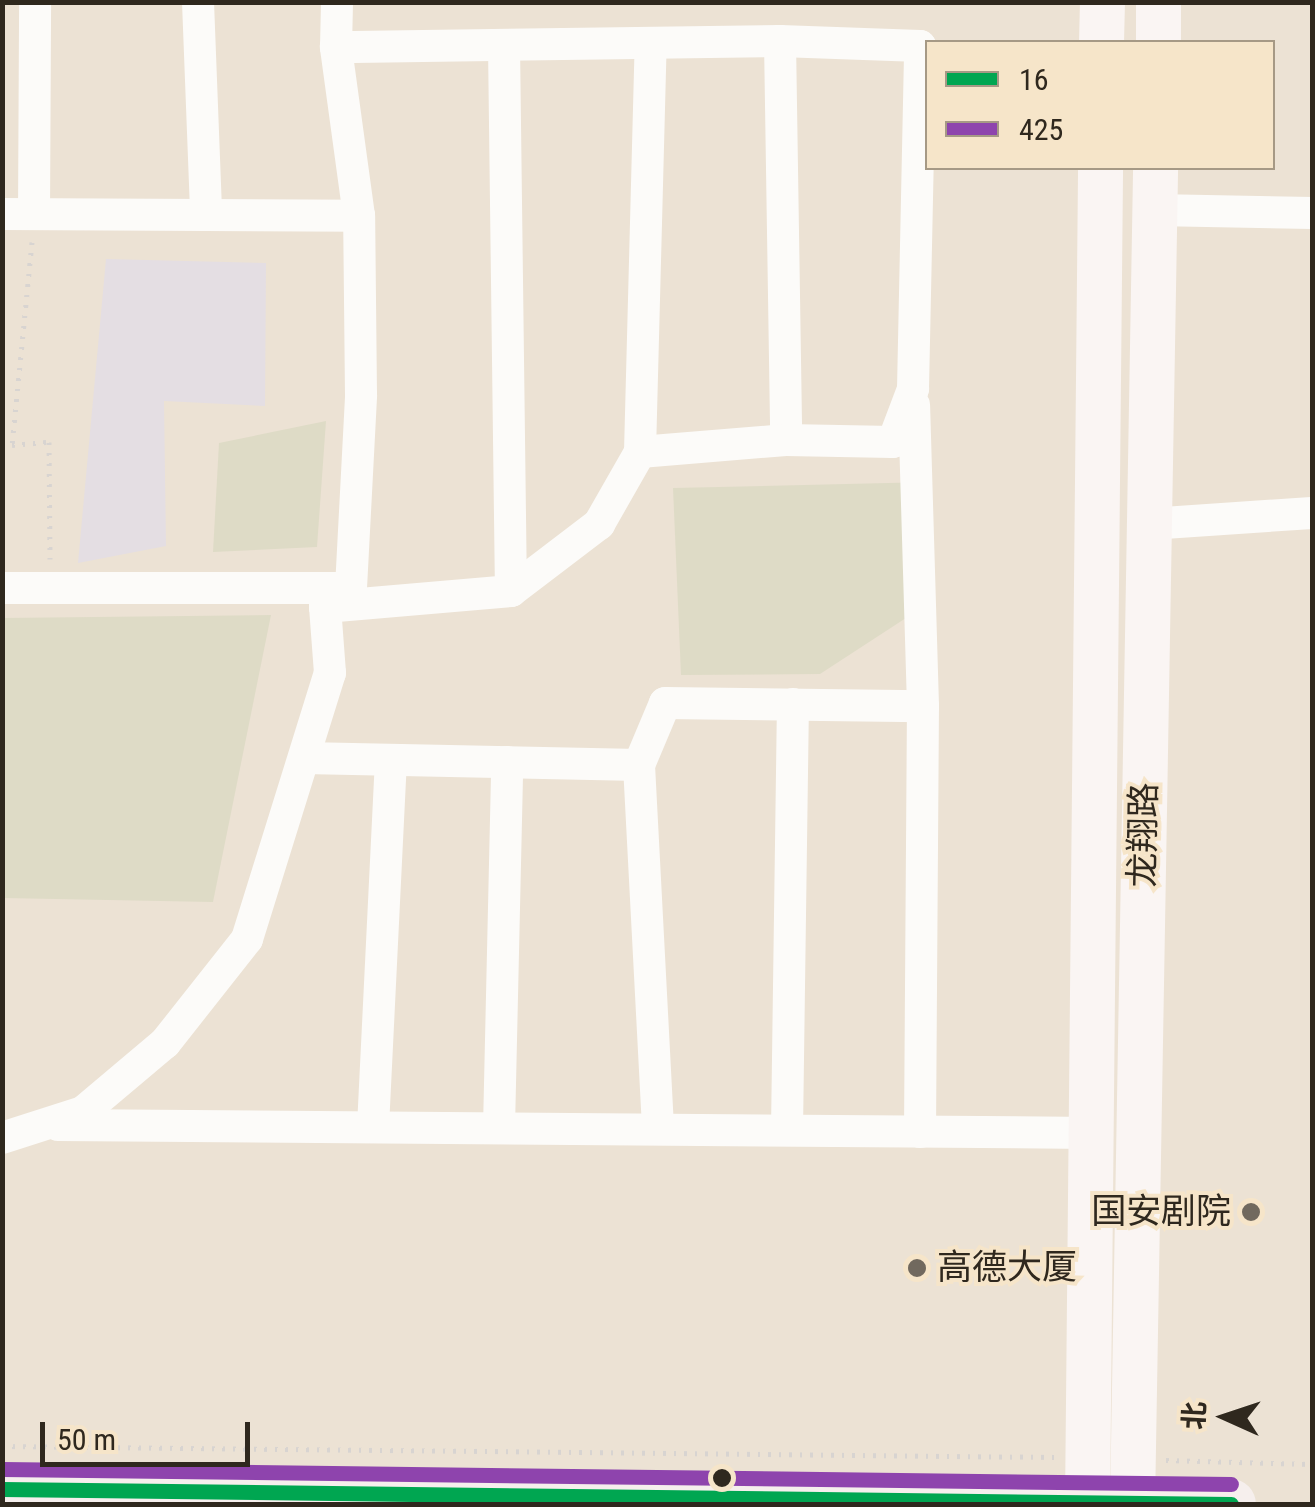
<!DOCTYPE html>
<html>
<head>
<meta charset="utf-8">
<style>
	body { margin:0 }
	#map { position:relative; width:1315px; height:1507px; overflow:hidden; background:#ece2d4; font-family:"Roboto Condensed","Noto Sans SC",sans-serif }
	div>[style] { position:absolute }
	.medical>* { inset:0; background:#e4dee3 }
	.green>* { inset:0; background:#dedbc6 }
	.path>* { height:5px; margin-top:-2.5px; transform-origin:0; background:repeating-linear-gradient(90deg,#d8d4d1 0 2.5px,transparent 0 10.5px) }
	.street>* { height:32px; margin:-16px; padding:0 16px; transform-origin:16px; border-radius:16px; background:#fcfbf9 }
	.secondary>* { height:45px; margin:-22.5px; padding:0 22.5px; transform-origin:22.5px; border-radius:22.5px; background:#faf5f3 }
	.primary>* { height:50px; margin:-25px; padding:0 25px; transform-origin:25px; border-radius:25px; background:#f6efed }
	.bus-1>* { height:15px; margin:-7.5px; padding:0 7.5px; transform-origin:7.5px; border-radius:7.5px; background:#00a651 }
	.bus-2>* { height:15px; margin:-7.5px; padding:0 7.5px; transform-origin:7.5px; border-radius:7.5px; background:#8e44ad }
	.dots>* { width:28px; height:28px; translate:-50% -50%; box-sizing:border-box; border:5px solid #f6e5c9; border-radius:50% }
	span { translate:-50% -50%; white-space:nowrap; text-align:center; line-height:1.15; -webkit-text-stroke:8px #f6e5c9; paint-order:stroke }
	.street-label { font-size:35px; color:#2f281e }
	.poi-label { font-size:35px; color:#2f281e }
	.right { translate:-100% -50%; text-align:right }
	.left { translate:0 -50%; text-align:left }
	.frame { position:absolute; inset:0; border:5px solid #2f281e; pointer-events:none }
	.legend { position:absolute; left:925px; top:40px; width:350px; height:130px; box-sizing:border-box; background:#f6e5c9; border:2px solid #a69985; margin:0; padding:12px 18px; list-style:none; font-size:30px; color:#2f281e }
	.legend li { display:flex; align-items:center; gap:20px; height:50px }
	.legend b { width:50px; border:2px solid #a69985 }
	.north { position:absolute; left:1175px; top:1367px; width:100px; height:100px; -webkit-text-stroke:8px #f6e5c9; paint-order:stroke; rotate:273deg; font-size:28px; font-weight:700; line-height:40px; text-align:center; color:#2f281e }
	.north::after { content:''; display:block; margin:auto; width:35px; height:45px; background:#2f281e; clip-path:polygon(50% 0,100% 100%,50% 72%,0 100%) }
	.scale { position:absolute; left:40px; top:1422px; width:210px; height:45px; box-sizing:border-box; border:5px solid #2f281e; border-top:0; padding-left:12px; font-size:30px; line-height:35px; white-space:nowrap; color:#2f281e; -webkit-text-stroke:8px #f6e5c9; paint-order:stroke }
</style>
</head>
<body>
<div id="map">
	<div class="medical">
		<div style="clip-path:polygon(106px 259px,266px 263px,265px 406px,164px 401px,166px 546px,78px 563px)"></div>
	</div>
	<div class="green">
		<div style="clip-path:polygon(326px 421px,317px 547px,213px 552px,219px 443px)"></div>
		<div style="clip-path:polygon(930px 482px,929px 603px,820px 674px,681px 675px,673px 488px)"></div>
		<div style="clip-path:polygon(271px 615px,213px 902px,3px 898px,3px 618px)"></div>
	</div>
	<div class="path">
		<div style="left:32px;top:242px;width:204px;rotate:95.6deg"></div>
		<div style="left:12px;top:445px;width:37px;rotate:-5deg"></div>
		<div style="left:49px;top:442px;width:117px;rotate:89.5deg"></div>
		<div style="left:2px;top:1446px;width:1053px;rotate:0.6deg"></div>
		<div style="left:1166px;top:1460px;width:146px;rotate:1.6deg"></div>
	</div>
	<div class="street">
		<div style="left:198px;top:2px;width:213px;rotate:87.8deg"></div>
		<div style="left:780px;top:41px;width:399px;rotate:89.1deg"></div>
		<div style="left:504px;top:45px;width:546px;rotate:89.27deg"></div>
		<div style="left:1154px;top:210px;width:158px;rotate:1.1deg"></div>
		<div style="left:2px;top:214px;width:357px;rotate:0.3deg"></div>
		<div style="left:34px;top:214px;width:212px;rotate:-89.7deg"></div>
		<div style="left:640px;top:452px;width:409px;rotate:-88.5deg"></div>
		<div style="left:1149px;top:524px;width:163px;rotate:-3.9deg"></div>
		<div style="left:2px;top:588px;width:349px"></div>
		<div style="left:325px;top:607px;width:187px;rotate:-4.9deg"></div>
		<div style="left:511px;top:591px;width:111px;rotate:-37.3deg"></div>
		<div style="left:599px;top:524px;width:83px;rotate:-60.3deg"></div>
		<div style="left:640px;top:452px;width:146px;rotate:-4.7deg"></div>
		<div style="left:786px;top:440px;width:107px;rotate:1.1deg"></div>
		<div style="left:893px;top:442px;width:57px;rotate:-69.3deg"></div>
		<div style="left:913px;top:389px;width:343px;rotate:-88.8deg"></div>
		<div style="left:920px;top:46px;width:140px;rotate:-178deg"></div>
		<div style="left:780px;top:41px;width:444px;rotate:179.2deg"></div>
		<div style="left:304px;top:758px;width:335px;rotate:1.2deg"></div>
		<div style="left:639px;top:765px;width:67px;rotate:-67.2deg"></div>
		<div style="left:665px;top:703px;width:258px;rotate:0.7deg"></div>
		<div style="left:923px;top:706px;width:301px;rotate:-91.7deg"></div>
		<div style="left:639px;top:765px;width:364px;rotate:87deg"></div>
		<div style="left:58px;top:1125px;width:1035px;rotate:0.44deg"></div>
		<div style="left:373px;top:1127px;width:367px;rotate:-87.2deg"></div>
		<div style="left:499px;top:1128px;width:366px;rotate:-88.7deg"></div>
		<div style="left:787px;top:1130px;width:426px;rotate:-89.2deg"></div>
		<div style="left:920px;top:1132px;width:426px;rotate:-89.6deg"></div>
		<div style="left:2px;top:1138px;width:85px;rotate:-17.8deg"></div>
		<div style="left:83px;top:1112px;width:107px;rotate:-40.1deg"></div>
		<div style="left:165px;top:1043px;width:132px;rotate:-51.7deg"></div>
		<div style="left:247px;top:939px;width:279px;rotate:-72.7deg"></div>
		<div style="left:330px;top:673px;width:66px;rotate:-94.3deg"></div>
		<div style="left:325px;top:607px;width:32px;rotate:-36deg"></div>
		<div style="left:351px;top:588px;width:193px;rotate:-87deg"></div>
		<div style="left:361px;top:395px;width:179px;rotate:-90.6deg"></div>
		<div style="left:359px;top:216px;width:171px;rotate:-97.8deg"></div>
		<div style="left:336px;top:47px;width:45px;rotate:-88.7deg"></div>
	</div>
	<div class="secondary">
		<div style="left:1101px;top:42px;width:40px;rotate:-88.6deg"></div>
		<div style="left:1158px;top:42px;width:40px;rotate:-90deg"></div>
		<div style="left:1087px;top:1504px;width:1336px;rotate:-89.44deg"></div>
		<div style="left:1132px;top:1504px;width:1336px;rotate:-89.01deg"></div>
	</div>
	<div class="primary">
		<div style="left:2px;top:1489px;width:1229px;rotate:0.7deg"></div>
	</div>
	<div class="bus-1">
		<div style="left:2px;top:1489px;width:1229px;rotate:0.7deg"></div>
	</div>
	<div class="bus-2">
		<div style="left:2px;top:1469px;width:1229px;rotate:0.7deg"></div>
	</div>
	<div class="dots">
		<div style="left:1251px;top:1212px;background:#71695e"></div>
		<div style="left:917px;top:1268px;background:#71695e"></div>
		<div style="left:722px;top:1478px;background:#2f281e"></div>
	</div>
	<div class="street-label">
		<span style="left:1144px;top:835px;rotate:-89deg">龙翔路</span>
	</div>
	<div class="poi-label">
		<span class="right" style="left:1231px;top:1212px">国安剧院</span>
		<span class="left" style="left:937px;top:1268px">高德大厦</span>
	</div>
	<div class="frame"></div>
	<ul class="legend">
	<li><b style="height:12px;background:#00a651"></b>16</li>
	<li><b style="height:12px;background:#8e44ad"></b>425</li>
	</ul>
	<div class="north">北</div>
	<div class="scale">50 m</div>
</div>
</body>
</html>
